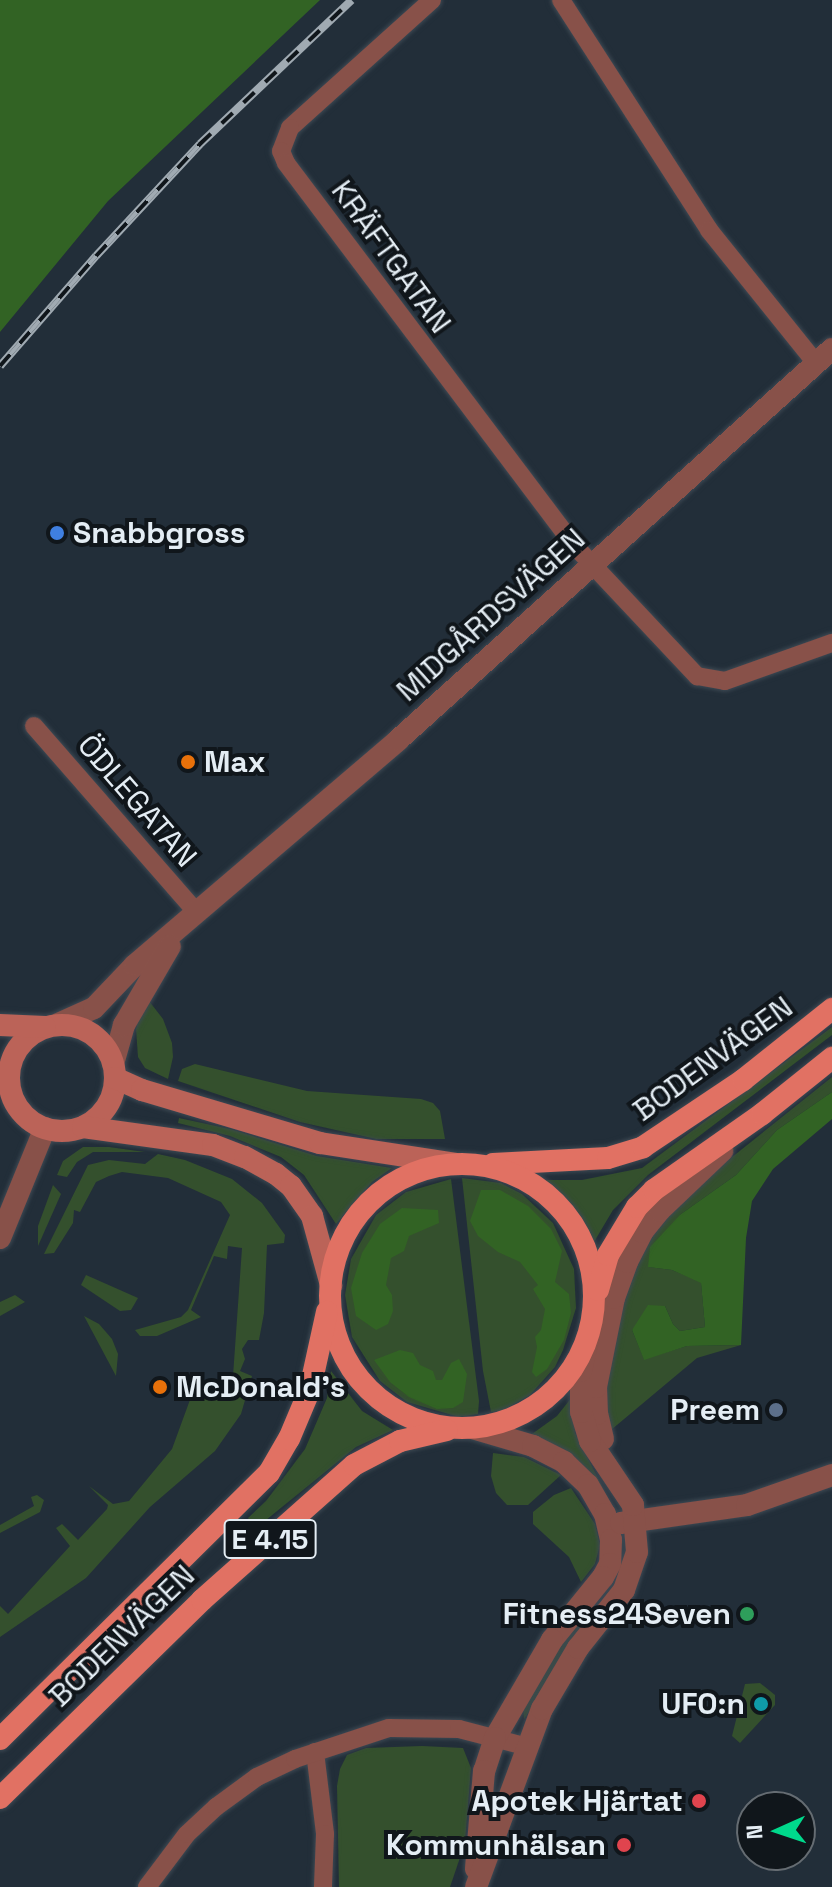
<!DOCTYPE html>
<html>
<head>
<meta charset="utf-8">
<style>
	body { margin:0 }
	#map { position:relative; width:832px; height:1887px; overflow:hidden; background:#222e39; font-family:"Space Grotesk",sans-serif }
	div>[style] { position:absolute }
	.green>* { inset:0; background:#34502d }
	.forest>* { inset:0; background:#326324 }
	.roads { filter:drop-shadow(0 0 2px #3d4953) drop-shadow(0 0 2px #3d4953) }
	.minor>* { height:18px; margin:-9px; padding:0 9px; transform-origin:9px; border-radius:9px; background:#885149 }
	.tertiary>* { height:22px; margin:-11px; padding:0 11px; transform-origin:11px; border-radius:11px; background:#885149 }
	.secondary>* { height:22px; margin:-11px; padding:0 11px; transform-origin:11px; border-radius:11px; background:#bb6358 }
	.secondary>.ring { margin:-11px; padding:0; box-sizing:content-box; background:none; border:22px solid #bb6358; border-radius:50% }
	.primary>* { height:22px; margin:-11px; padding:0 11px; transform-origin:11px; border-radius:11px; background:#e17163 }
	.primary>.ring { margin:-11px; padding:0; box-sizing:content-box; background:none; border:22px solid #e17163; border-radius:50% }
	.rail>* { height:8px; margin-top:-4px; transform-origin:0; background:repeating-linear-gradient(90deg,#10161b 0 15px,#a0aab2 0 30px); box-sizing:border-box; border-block:2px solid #a0aab2 }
	.dots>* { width:22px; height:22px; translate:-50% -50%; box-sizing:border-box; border:4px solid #10161b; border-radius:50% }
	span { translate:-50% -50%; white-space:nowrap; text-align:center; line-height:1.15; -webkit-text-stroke:8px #10161b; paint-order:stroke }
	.shield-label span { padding:2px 6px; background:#10161b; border:2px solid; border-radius:6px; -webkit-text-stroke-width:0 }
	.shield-label { font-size:28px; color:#e4edf4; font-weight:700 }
	.street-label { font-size:30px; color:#e4edf4 }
	.poi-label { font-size:30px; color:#e4edf4; font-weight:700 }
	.left { translate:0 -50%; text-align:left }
	.right { translate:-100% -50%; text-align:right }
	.north { position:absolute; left:736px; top:1791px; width:80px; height:80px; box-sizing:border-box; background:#10161b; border:2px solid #656c72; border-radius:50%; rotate:267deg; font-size:22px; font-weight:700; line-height:32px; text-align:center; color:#e4edf4 }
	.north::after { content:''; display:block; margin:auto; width:28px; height:36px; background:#00d98c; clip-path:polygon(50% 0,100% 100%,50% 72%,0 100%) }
</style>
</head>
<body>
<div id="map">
	<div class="green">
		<div style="clip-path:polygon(149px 1001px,163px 1019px,172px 1043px,173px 1057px,168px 1079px,145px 1068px,138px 1057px,136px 1029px,140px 1011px)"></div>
		<div style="clip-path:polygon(832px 1027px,832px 1035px,648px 1175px,613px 1210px,594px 1242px,580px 1218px,545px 1180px,582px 1180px,642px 1168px)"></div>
		<div style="clip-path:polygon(195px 1064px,307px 1091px,421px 1099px,433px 1103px,440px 1111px,445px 1139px,376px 1139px,300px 1122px,178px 1081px,182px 1069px)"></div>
		<div style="clip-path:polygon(832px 1077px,832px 1092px,777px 1130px,736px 1175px,681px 1214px,649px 1267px,672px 1270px,701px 1282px,705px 1327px,680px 1331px,673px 1324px,665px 1306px,632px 1330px,644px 1359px,687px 1346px,741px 1345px,697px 1358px,611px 1430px,603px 1390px,627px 1279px,657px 1224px,686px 1194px)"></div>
		<div style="clip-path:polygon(179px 1118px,230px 1129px,317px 1156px,392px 1168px,372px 1182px,336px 1224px,304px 1175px,281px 1157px,230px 1136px,178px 1123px)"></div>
		<div style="clip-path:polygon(83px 1147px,109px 1147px,145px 1152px,93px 1152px,77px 1162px,67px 1177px,57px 1175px,63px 1161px)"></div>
		<div style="clip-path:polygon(158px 1154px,185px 1160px,232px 1179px,262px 1203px,285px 1235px,284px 1243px,267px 1245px,264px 1313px,259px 1340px,248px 1340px,242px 1349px,245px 1359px,240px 1371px,252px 1376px,241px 1414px,215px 1451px,150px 1507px,86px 1578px,0 1637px,0 1606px,8px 1614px,70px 1546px,56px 1528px,62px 1524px,78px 1540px,107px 1509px,108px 1505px,89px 1486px,113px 1504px,129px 1501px,172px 1449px,191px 1397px,204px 1388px,222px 1388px,223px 1382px,233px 1376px,242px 1248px,228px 1246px,227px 1259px,214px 1256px,191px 1310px,201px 1317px,157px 1336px,140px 1336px,135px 1330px,181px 1317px,188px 1310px,230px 1215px,221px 1202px,168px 1178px,122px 1172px,109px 1176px,96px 1182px,80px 1212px,74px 1210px,73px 1223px,54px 1253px,44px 1254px,88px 1165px,109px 1160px,145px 1164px)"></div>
		<div style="clip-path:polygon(462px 1178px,501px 1183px,522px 1194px,553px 1223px,574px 1269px,576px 1308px,563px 1350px,555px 1367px,530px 1395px,502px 1411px,491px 1412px,483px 1371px)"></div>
		<div style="clip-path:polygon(451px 1179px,479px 1401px,478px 1414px,459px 1417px,407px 1402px,380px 1381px,352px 1337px,345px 1295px,351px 1259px,376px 1215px,406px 1192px)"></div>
		<div style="clip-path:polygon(53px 1185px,61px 1194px,38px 1246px,38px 1226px)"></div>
		<div style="clip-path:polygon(86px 1275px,138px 1298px,131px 1310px,120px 1311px,81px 1285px)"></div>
		<div style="clip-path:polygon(15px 1295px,25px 1302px,0 1316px,0 1302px)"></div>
		<div style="clip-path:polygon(84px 1316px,99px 1324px,112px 1339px,118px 1354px,116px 1376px)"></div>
		<div style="clip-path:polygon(331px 1371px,362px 1411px,393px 1430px,356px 1447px,255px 1529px,248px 1518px,266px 1501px,305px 1449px,327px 1398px)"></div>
		<div style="clip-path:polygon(572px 1397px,575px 1433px,605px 1492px,525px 1439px,557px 1416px)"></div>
		<div style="clip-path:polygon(493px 1453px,524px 1457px,561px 1475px,528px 1505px,507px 1505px,496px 1493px,491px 1476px)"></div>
		<div style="clip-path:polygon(571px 1488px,595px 1524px,600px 1545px,595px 1564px,581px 1582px,569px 1557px,533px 1524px,533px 1512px,554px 1495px)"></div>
		<div style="clip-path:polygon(37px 1495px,44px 1500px,40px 1512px,0 1533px,0 1525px,34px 1506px,31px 1497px)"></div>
		<div style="clip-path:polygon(586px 1612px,593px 1618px,524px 1719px,523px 1707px,542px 1672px)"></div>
		<div style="clip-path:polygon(760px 1683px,775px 1695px,775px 1705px,740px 1743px,732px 1736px,745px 1684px)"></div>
		<div style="clip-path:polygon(422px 1746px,463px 1748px,471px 1768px,465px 1843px,450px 1887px,339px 1887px,337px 1786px,340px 1769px,347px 1755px,366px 1748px)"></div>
	</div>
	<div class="forest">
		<div style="clip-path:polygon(0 0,320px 0,108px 201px,0 332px)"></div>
		<div style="clip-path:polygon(832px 1092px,832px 1119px,773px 1169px,752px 1201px,746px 1238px,741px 1345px,687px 1346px,644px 1360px,632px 1330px,648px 1305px,665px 1306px,673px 1324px,680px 1331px,705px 1327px,701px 1283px,672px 1270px,648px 1267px,650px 1247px,681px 1214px,736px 1175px,777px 1130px)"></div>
		<div style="clip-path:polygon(481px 1190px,500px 1190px,528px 1206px,551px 1229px,562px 1251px,555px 1282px,569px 1294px,571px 1313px,564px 1340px,547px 1369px,536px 1377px,532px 1372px,537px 1347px,535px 1337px,541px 1330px,545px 1309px,533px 1289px,538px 1285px,520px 1262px,498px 1252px,478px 1236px,470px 1221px)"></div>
		<div style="clip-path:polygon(402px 1208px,438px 1210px,439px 1223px,409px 1236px,404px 1251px,391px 1258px,386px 1285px,392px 1295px,393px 1311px,388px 1324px,376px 1330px,356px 1316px,351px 1288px,362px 1253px,380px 1224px)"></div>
		<div style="clip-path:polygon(400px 1350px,413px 1353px,420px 1365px,433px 1371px,436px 1380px,442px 1380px,451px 1363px,459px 1359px,467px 1374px,463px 1402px,453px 1408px,437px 1409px,409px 1397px,390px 1382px,374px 1360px)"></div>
	</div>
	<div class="roads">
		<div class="minor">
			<div style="left:432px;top:0;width:191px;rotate:138deg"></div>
			<div style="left:290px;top:128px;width:25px;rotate:111deg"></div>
			<div style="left:281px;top:151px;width:13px;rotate:67deg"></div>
			<div style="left:286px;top:163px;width:476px;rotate:53deg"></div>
			<div style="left:572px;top:543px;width:183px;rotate:46.8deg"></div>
			<div style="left:697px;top:676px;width:28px;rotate:10deg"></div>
			<div style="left:725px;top:681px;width:114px;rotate:-19.6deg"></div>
			<div style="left:561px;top:0;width:274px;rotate:57.2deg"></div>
			<div style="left:709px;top:230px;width:171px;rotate:51.2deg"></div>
			<div style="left:34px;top:726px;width:248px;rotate:48.9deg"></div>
			<div style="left:315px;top:1752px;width:83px;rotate:83deg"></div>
			<div style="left:325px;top:1834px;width:53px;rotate:92.2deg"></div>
			<div style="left:147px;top:1887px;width:66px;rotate:-53deg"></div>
			<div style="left:187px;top:1834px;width:40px;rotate:-43deg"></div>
			<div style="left:216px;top:1807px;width:51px;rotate:-36.2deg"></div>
			<div style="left:257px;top:1777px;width:42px;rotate:-25.3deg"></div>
			<div style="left:295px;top:1759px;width:99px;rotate:-18.3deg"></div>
			<div style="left:389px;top:1728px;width:70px;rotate:0.8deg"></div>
			<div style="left:459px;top:1729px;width:71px;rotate:14.6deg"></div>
		</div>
		<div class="tertiary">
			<div style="left:58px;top:1024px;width:39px;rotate:-24deg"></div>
			<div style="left:94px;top:1008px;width:59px;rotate:-46.4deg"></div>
			<div style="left:135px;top:965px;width:346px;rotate:-40.5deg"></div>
			<div style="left:398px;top:740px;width:584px;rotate:-42.02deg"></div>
			<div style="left:113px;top:1064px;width:41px;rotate:-74.2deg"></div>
			<div style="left:124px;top:1025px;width:91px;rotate:-59.8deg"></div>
			<div style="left:0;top:1238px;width:119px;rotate:-67.8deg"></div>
			<div style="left:472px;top:1428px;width:64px;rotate:16.4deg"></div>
			<div style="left:533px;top:1446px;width:35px;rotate:27deg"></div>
			<div style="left:564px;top:1462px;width:33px;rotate:44deg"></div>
			<div style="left:588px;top:1485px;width:34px;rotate:60deg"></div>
			<div style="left:605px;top:1514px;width:27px;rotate:77deg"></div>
			<div style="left:611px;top:1540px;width:24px;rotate:92deg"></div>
			<div style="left:610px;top:1564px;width:15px;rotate:118deg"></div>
			<div style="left:603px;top:1577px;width:81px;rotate:129deg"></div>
			<div style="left:552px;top:1640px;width:113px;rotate:120.2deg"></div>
			<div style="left:495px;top:1738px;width:35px;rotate:108deg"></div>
			<div style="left:484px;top:1771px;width:98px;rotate:94.7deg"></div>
			<div style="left:603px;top:1439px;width:26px;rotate:-103deg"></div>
			<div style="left:597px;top:1414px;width:27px;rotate:-92deg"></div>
			<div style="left:596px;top:1387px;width:91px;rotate:-78.6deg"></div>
			<div style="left:614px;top:1298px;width:38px;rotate:-70deg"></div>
			<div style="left:627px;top:1262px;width:34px;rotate:-63deg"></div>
			<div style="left:642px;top:1232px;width:28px;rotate:-51deg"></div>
			<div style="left:660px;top:1210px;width:86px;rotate:-43.6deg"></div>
			<div style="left:621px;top:1523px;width:127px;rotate:-8.1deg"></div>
			<div style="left:747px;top:1505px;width:90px;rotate:-19.4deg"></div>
			<div style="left:476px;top:1887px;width:190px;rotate:-69.7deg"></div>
			<div style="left:542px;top:1709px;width:71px;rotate:-59.5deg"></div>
			<div style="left:578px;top:1648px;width:74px;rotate:-51.6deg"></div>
			<div style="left:624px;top:1590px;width:40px;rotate:-71.1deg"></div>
			<div style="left:637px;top:1552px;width:47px;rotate:-94.9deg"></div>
			<div style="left:633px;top:1505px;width:77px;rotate:-123.9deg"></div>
			<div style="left:590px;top:1441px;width:30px;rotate:-107deg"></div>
			<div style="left:581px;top:1412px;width:41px;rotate:-90deg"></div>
			<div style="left:581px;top:1371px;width:46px;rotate:-77.5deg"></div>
		</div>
		<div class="secondary">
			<div class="ring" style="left:9px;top:1025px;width:84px;height:84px"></div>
			<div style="left:0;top:1025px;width:45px;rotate:2.5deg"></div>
			<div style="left:115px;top:1078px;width:30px;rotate:24deg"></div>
			<div style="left:142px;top:1090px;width:186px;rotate:16.6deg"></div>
			<div style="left:320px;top:1143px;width:139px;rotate:8.7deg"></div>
			<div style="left:83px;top:1127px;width:131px;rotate:7.9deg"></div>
			<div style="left:213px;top:1145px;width:34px;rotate:21deg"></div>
			<div style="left:245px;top:1157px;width:35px;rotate:29deg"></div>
			<div style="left:276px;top:1174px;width:19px;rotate:39deg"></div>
			<div style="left:291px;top:1186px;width:37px;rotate:55deg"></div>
			<div style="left:312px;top:1216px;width:72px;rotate:74.6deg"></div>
		</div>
		<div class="primary">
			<div style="left:493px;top:1164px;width:115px;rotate:-3deg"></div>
			<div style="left:608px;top:1158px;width:37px;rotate:-17deg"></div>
			<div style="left:643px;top:1147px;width:120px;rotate:-33.8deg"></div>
			<div style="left:743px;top:1080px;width:114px;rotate:-38.6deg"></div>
			<div class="ring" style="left:330px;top:1164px;width:242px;height:242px"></div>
			<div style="left:598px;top:1290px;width:36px;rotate:-74deg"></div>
			<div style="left:608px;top:1255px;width:56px;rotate:-58.9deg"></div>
			<div style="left:637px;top:1207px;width:24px;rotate:-45deg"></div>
			<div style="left:654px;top:1190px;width:132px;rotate:-35.1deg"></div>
			<div style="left:762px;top:1114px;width:90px;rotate:-38.7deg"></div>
			<div style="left:0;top:1739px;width:378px;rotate:-44.7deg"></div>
			<div style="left:269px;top:1473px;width:39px;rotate:-60deg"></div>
			<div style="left:289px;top:1439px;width:54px;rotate:-67.2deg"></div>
			<div style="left:310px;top:1389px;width:79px;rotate:-77.6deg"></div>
			<div style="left:0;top:1798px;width:283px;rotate:-44.4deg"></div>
			<div style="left:202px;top:1600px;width:203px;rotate:-41.6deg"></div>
			<div style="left:354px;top:1465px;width:52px;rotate:-27.6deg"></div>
			<div style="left:400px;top:1441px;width:48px;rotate:-13.2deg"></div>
		</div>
	</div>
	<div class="rail">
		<div style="left:0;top:366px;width:146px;rotate:-48.9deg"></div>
		<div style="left:96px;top:256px;width:153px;rotate:-47.1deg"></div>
		<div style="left:200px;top:144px;width:209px;rotate:-43.5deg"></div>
	</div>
	<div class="dots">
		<div style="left:57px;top:533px;background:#3f7fe0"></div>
		<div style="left:188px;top:762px;background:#e8710a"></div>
		<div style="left:160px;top:1387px;background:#e8710a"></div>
		<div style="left:776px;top:1410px;background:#5c6f8a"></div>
		<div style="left:747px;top:1614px;background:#2e9e5b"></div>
		<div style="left:761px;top:1704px;background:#0f9aa8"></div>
		<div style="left:699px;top:1801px;background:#e0444e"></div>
		<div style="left:624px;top:1845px;background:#e0444e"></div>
	</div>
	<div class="shield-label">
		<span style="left:270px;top:1539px">E 4.15</span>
	</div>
	<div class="street-label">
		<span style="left:391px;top:257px;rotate:54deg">KRÄFTGATAN</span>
		<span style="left:491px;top:615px;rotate:-42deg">MIDGÅRDSVÄGEN</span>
		<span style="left:137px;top:801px;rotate:49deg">ÖDLEGATAN</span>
		<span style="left:713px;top:1059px;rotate:-36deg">BODENVÄGEN</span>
		<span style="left:122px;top:1636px;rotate:-44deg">BODENVÄGEN</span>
	</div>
	<div class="poi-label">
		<span class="left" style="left:73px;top:533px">Snabbgross</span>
		<span class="left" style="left:204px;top:762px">Max</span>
		<span class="left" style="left:176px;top:1387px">McDonald's</span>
		<span class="right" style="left:760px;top:1410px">Preem</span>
		<span class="right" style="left:731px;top:1614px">Fitness24Seven</span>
		<span class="right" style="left:745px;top:1704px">UFO:n</span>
		<span class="right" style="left:683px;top:1801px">Apotek Hjärtat</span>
		<span class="right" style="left:606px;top:1845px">Kommunhälsan</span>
	</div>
	<div class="north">N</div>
</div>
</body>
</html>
